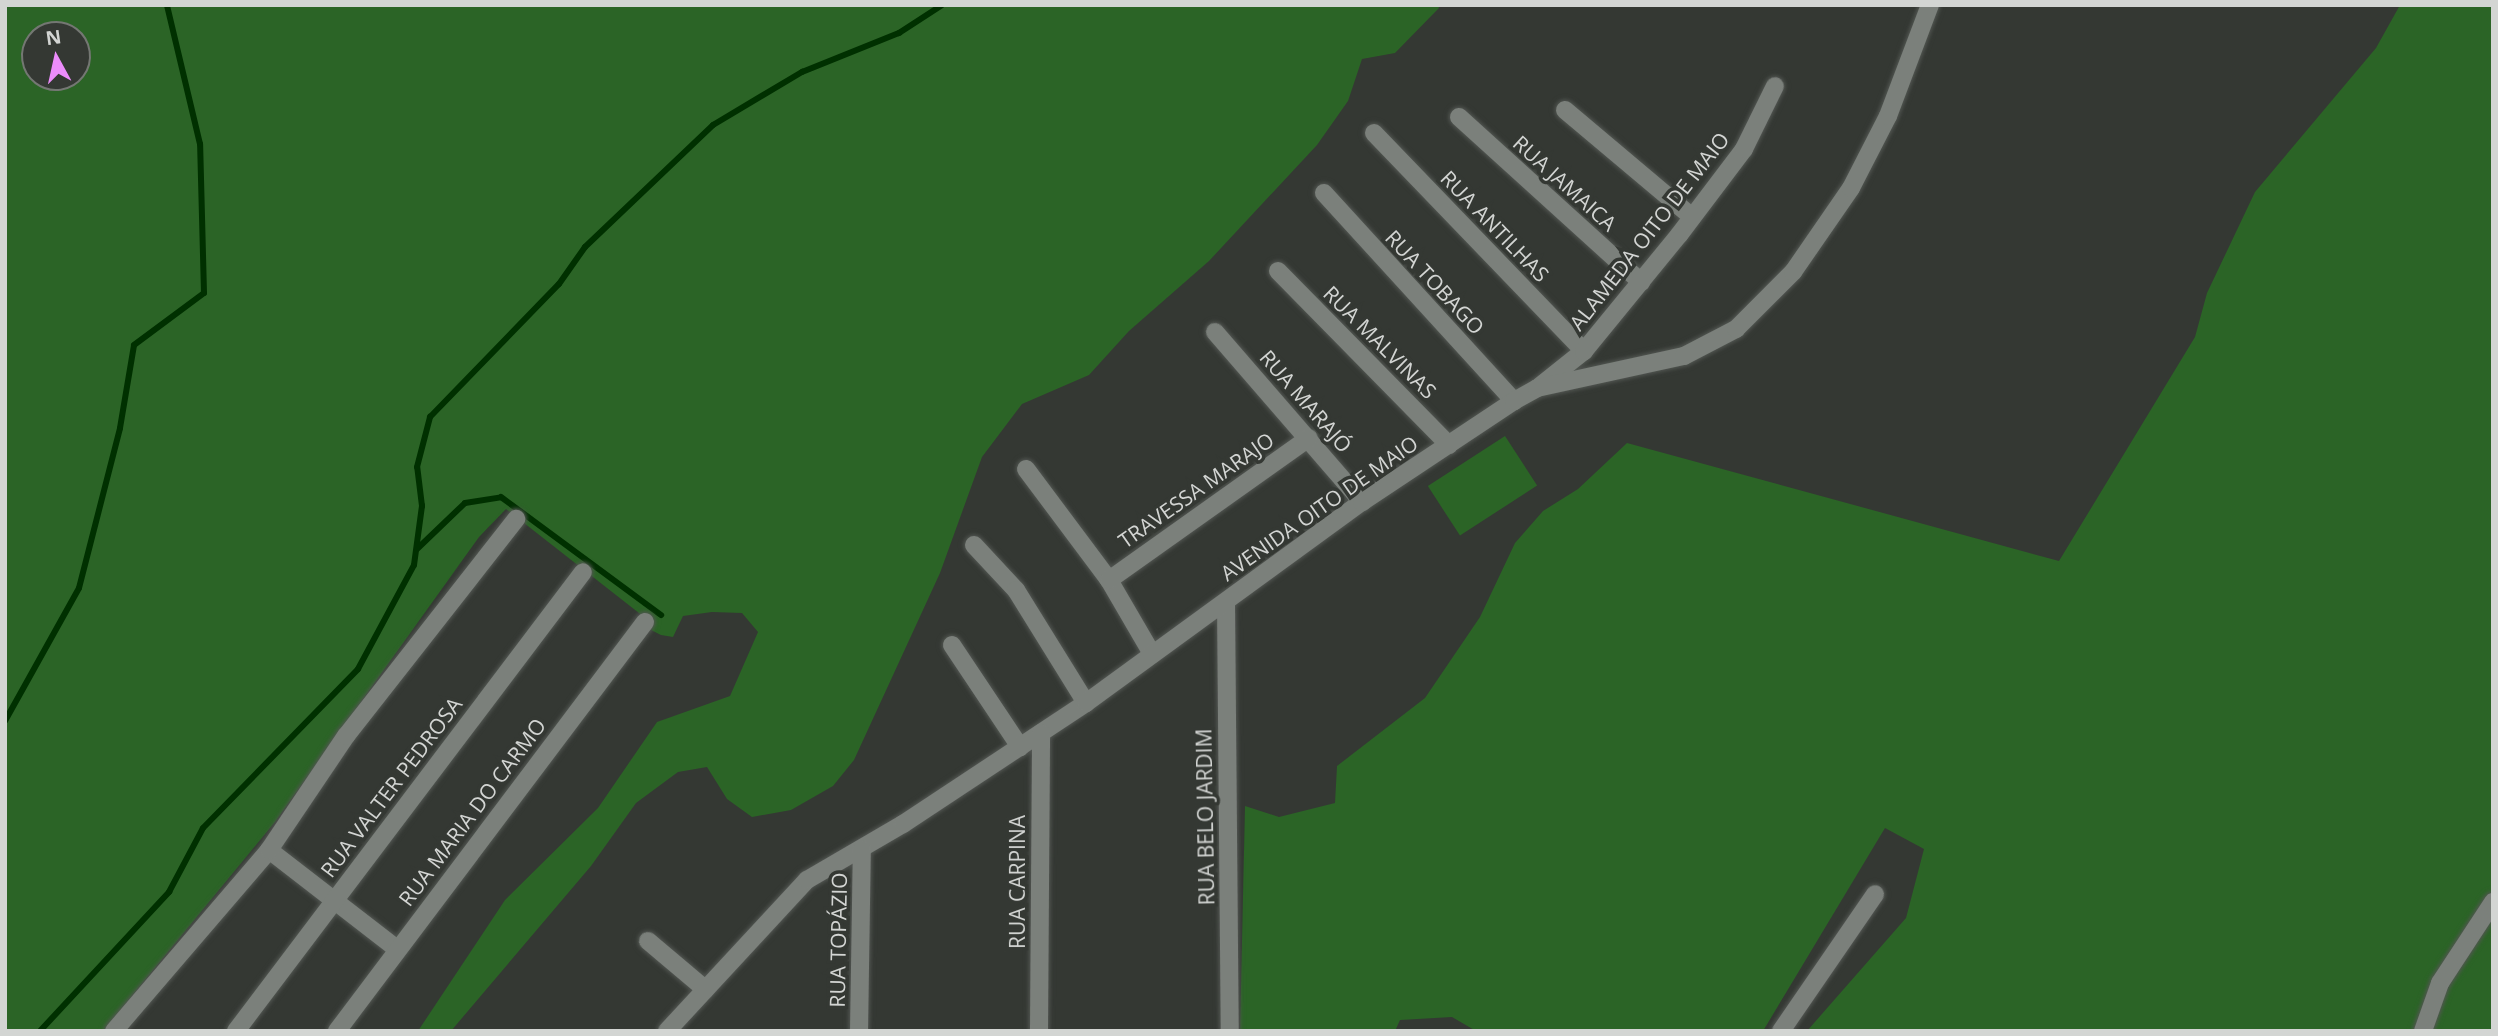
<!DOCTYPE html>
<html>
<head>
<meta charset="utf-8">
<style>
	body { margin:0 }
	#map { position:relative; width:2498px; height:1036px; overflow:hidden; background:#343833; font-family:"Open Sans",sans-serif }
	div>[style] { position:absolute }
	.green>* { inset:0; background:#2b6426; transform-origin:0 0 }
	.stream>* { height:6px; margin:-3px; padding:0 3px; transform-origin:3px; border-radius:3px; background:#003000 }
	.roads { filter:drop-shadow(0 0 2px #525652) drop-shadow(0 0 2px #525652) }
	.minor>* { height:18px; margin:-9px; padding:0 9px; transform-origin:9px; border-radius:9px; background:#7b807b }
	span { translate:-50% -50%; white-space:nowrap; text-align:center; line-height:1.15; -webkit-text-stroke:7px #343833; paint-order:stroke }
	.street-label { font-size:21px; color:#d3d5d3 }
	.frame { position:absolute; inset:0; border:7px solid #d3d5d3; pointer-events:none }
	.north { position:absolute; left:21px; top:21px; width:70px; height:70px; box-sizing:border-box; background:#343833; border:2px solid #747773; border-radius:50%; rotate:352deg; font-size:19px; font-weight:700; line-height:28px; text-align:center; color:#d3d5d3 }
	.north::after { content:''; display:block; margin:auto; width:24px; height:32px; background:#ec8cfb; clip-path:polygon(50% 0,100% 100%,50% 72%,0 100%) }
</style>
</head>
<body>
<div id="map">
	<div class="green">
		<div style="clip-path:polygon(evenodd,5px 5px,1438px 5px,1439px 8px,1395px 53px,1362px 59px,1348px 101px,1317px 145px,1209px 261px,1129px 331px,1089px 375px,1022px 404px,982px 457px,940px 573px,854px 760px,833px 786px,791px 810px,752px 817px,727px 799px,707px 767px,678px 772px,636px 803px,591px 866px,451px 1031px,418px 1031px,505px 900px,598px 808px,657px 722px,730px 696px,758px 632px,742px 613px,712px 612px,683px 616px,673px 637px,661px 635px,651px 630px,653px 624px,506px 509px,479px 537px,275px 822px,103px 1031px,5px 1031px,5px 5px,35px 35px,77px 35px,77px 77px,35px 77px,35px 35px)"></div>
		<div style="clip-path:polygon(2400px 5px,2493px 5px,2493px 1031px,1807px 1031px,1906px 918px,1924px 849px,1885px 828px,1763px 1031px,1476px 1031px,1452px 1017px,1400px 1020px,1395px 1031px,1240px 1031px,1245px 806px,1279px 817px,1335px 803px,1337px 766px,1425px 698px,1480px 617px,1515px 543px,1543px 511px,1578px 489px,1627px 443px,2059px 561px,2195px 337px,2207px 293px,2255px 192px,2376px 48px)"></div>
		<div style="left:1505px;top:436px;width:59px;height:92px;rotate:57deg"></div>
	</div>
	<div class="stream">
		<div style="left:417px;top:549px;width:66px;rotate:-43.8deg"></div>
		<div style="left:465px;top:503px;width:36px;rotate:-9deg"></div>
		<div style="left:501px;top:497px;width:199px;rotate:36.4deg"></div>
		<div style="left:5px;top:721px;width:152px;rotate:-60.9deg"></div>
		<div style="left:79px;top:588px;width:165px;rotate:-75.6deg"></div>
		<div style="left:120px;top:428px;width:84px;rotate:-80.4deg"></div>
		<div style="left:134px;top:345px;width:87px;rotate:-36.6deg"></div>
		<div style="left:204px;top:293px;width:149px;rotate:-91.5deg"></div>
		<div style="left:200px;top:144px;width:143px;rotate:-103.4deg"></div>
		<div style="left:40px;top:1031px;width:190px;rotate:-47.1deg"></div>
		<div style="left:169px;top:892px;width:72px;rotate:-62deg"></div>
		<div style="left:203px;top:828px;width:222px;rotate:-45.7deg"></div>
		<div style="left:358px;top:669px;width:118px;rotate:-61.7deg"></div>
		<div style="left:414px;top:565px;width:60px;rotate:-82.3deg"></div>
		<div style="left:422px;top:506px;width:39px;rotate:-97deg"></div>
		<div style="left:417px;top:467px;width:52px;rotate:-75.4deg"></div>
		<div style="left:430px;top:417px;width:185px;rotate:-45.9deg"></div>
		<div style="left:559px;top:284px;width:45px;rotate:-54.9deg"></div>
		<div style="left:585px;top:247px;width:177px;rotate:-43.6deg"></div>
		<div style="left:713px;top:125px;width:104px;rotate:-30.8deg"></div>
		<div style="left:802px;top:72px;width:105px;rotate:-21.9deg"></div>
		<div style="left:899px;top:33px;width:51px;rotate:-33.1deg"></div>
	</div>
	<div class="roads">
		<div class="minor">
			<div style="left:1565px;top:110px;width:166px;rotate:40.1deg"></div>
			<div style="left:1459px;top:117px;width:246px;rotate:42.2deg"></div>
			<div style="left:1374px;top:133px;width:303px;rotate:46.1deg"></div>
			<div style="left:1324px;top:193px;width:282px;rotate:47.6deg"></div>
			<div style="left:1278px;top:271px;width:244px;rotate:45.5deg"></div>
			<div style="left:1215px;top:332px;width:225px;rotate:49.1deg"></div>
			<div style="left:1540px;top:386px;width:56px;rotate:-38.5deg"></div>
			<div style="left:1584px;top:351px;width:150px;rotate:-50.7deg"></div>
			<div style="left:1679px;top:235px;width:108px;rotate:-52.9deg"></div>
			<div style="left:1744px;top:149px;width:70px;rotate:-63.8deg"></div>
			<div style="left:1026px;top:469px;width:139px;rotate:53.2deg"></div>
			<div style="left:1109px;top:580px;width:86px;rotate:59.8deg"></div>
			<div style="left:974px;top:545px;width:62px;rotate:47deg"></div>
			<div style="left:1016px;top:590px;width:133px;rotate:58.2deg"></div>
			<div style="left:1109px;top:580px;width:245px;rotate:-35.4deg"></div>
			<div style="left:1226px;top:602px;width:429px;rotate:89.5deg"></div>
			<div style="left:952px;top:645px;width:123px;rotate:56.3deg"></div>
			<div style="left:269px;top:850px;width:162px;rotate:37.7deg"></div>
			<div style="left:648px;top:941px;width:75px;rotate:40.1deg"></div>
			<div style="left:114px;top:1031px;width:238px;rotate:-49.4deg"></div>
			<div style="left:269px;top:850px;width:138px;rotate:-56deg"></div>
			<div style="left:346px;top:736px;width:276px;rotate:-51.9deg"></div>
			<div style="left:236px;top:1031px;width:575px;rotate:-52.91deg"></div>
			<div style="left:337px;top:1031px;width:512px;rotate:-53.02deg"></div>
			<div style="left:667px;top:1031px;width:206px;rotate:-47.2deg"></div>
			<div style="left:807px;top:880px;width:111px;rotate:-30.3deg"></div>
			<div style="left:903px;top:824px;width:219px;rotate:-33.5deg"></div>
			<div style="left:1086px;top:703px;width:341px;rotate:-36.1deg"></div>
			<div style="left:1362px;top:502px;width:182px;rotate:-33.6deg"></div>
			<div style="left:1514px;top:401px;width:26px;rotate:-29deg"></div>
			<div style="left:1537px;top:388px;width:150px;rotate:-12.3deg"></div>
			<div style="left:1684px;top:356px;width:59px;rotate:-27.4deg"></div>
			<div style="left:1736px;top:329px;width:81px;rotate:-45deg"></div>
			<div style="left:1793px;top:272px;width:102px;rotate:-55.4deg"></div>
			<div style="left:1851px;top:188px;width:81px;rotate:-62.8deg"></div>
			<div style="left:1888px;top:116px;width:119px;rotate:-69.3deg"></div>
			<div style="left:859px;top:1031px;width:182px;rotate:-89.1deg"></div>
			<div style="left:1039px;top:1031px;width:298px;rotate:-89.6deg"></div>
			<div style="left:1781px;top:1031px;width:166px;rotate:-55.5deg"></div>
			<div style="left:2423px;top:1031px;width:51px;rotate:-70.5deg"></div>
			<div style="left:2440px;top:983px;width:97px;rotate:-56.8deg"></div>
		</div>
	</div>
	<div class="street-label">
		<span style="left:1565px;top:183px;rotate:42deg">RUA JAMAICA</span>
		<span style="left:1495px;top:226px;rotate:46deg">RUA ANTILHAS</span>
		<span style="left:1649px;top:231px;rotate:-52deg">ALAMEDA OITO DE MAIO</span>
		<span style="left:1435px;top:282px;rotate:47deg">RUA TOBAGO</span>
		<span style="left:1380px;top:342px;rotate:45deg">RUA MALVINAS</span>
		<span style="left:1306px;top:401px;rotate:49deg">RUA MARAJÓ</span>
		<span style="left:1196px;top:490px;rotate:-35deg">TRAVESSA MARAJO</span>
		<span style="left:1319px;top:508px;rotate:-35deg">AVENIDA OITO DE MAIO</span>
		<span style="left:391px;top:787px;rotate:-53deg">RUA VALTER PEDROSA</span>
		<span style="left:472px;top:812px;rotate:-53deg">RUA MARIA DO CARMO</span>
		<span style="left:1205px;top:817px;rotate:-91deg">RUA BELO JARDIM</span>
		<span style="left:1017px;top:882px;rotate:-90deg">RUA CARPINA</span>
		<span style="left:838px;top:940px;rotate:-89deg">RUA TOPÁZIO</span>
	</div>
	<div class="frame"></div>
	<div class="north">N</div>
</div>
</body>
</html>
